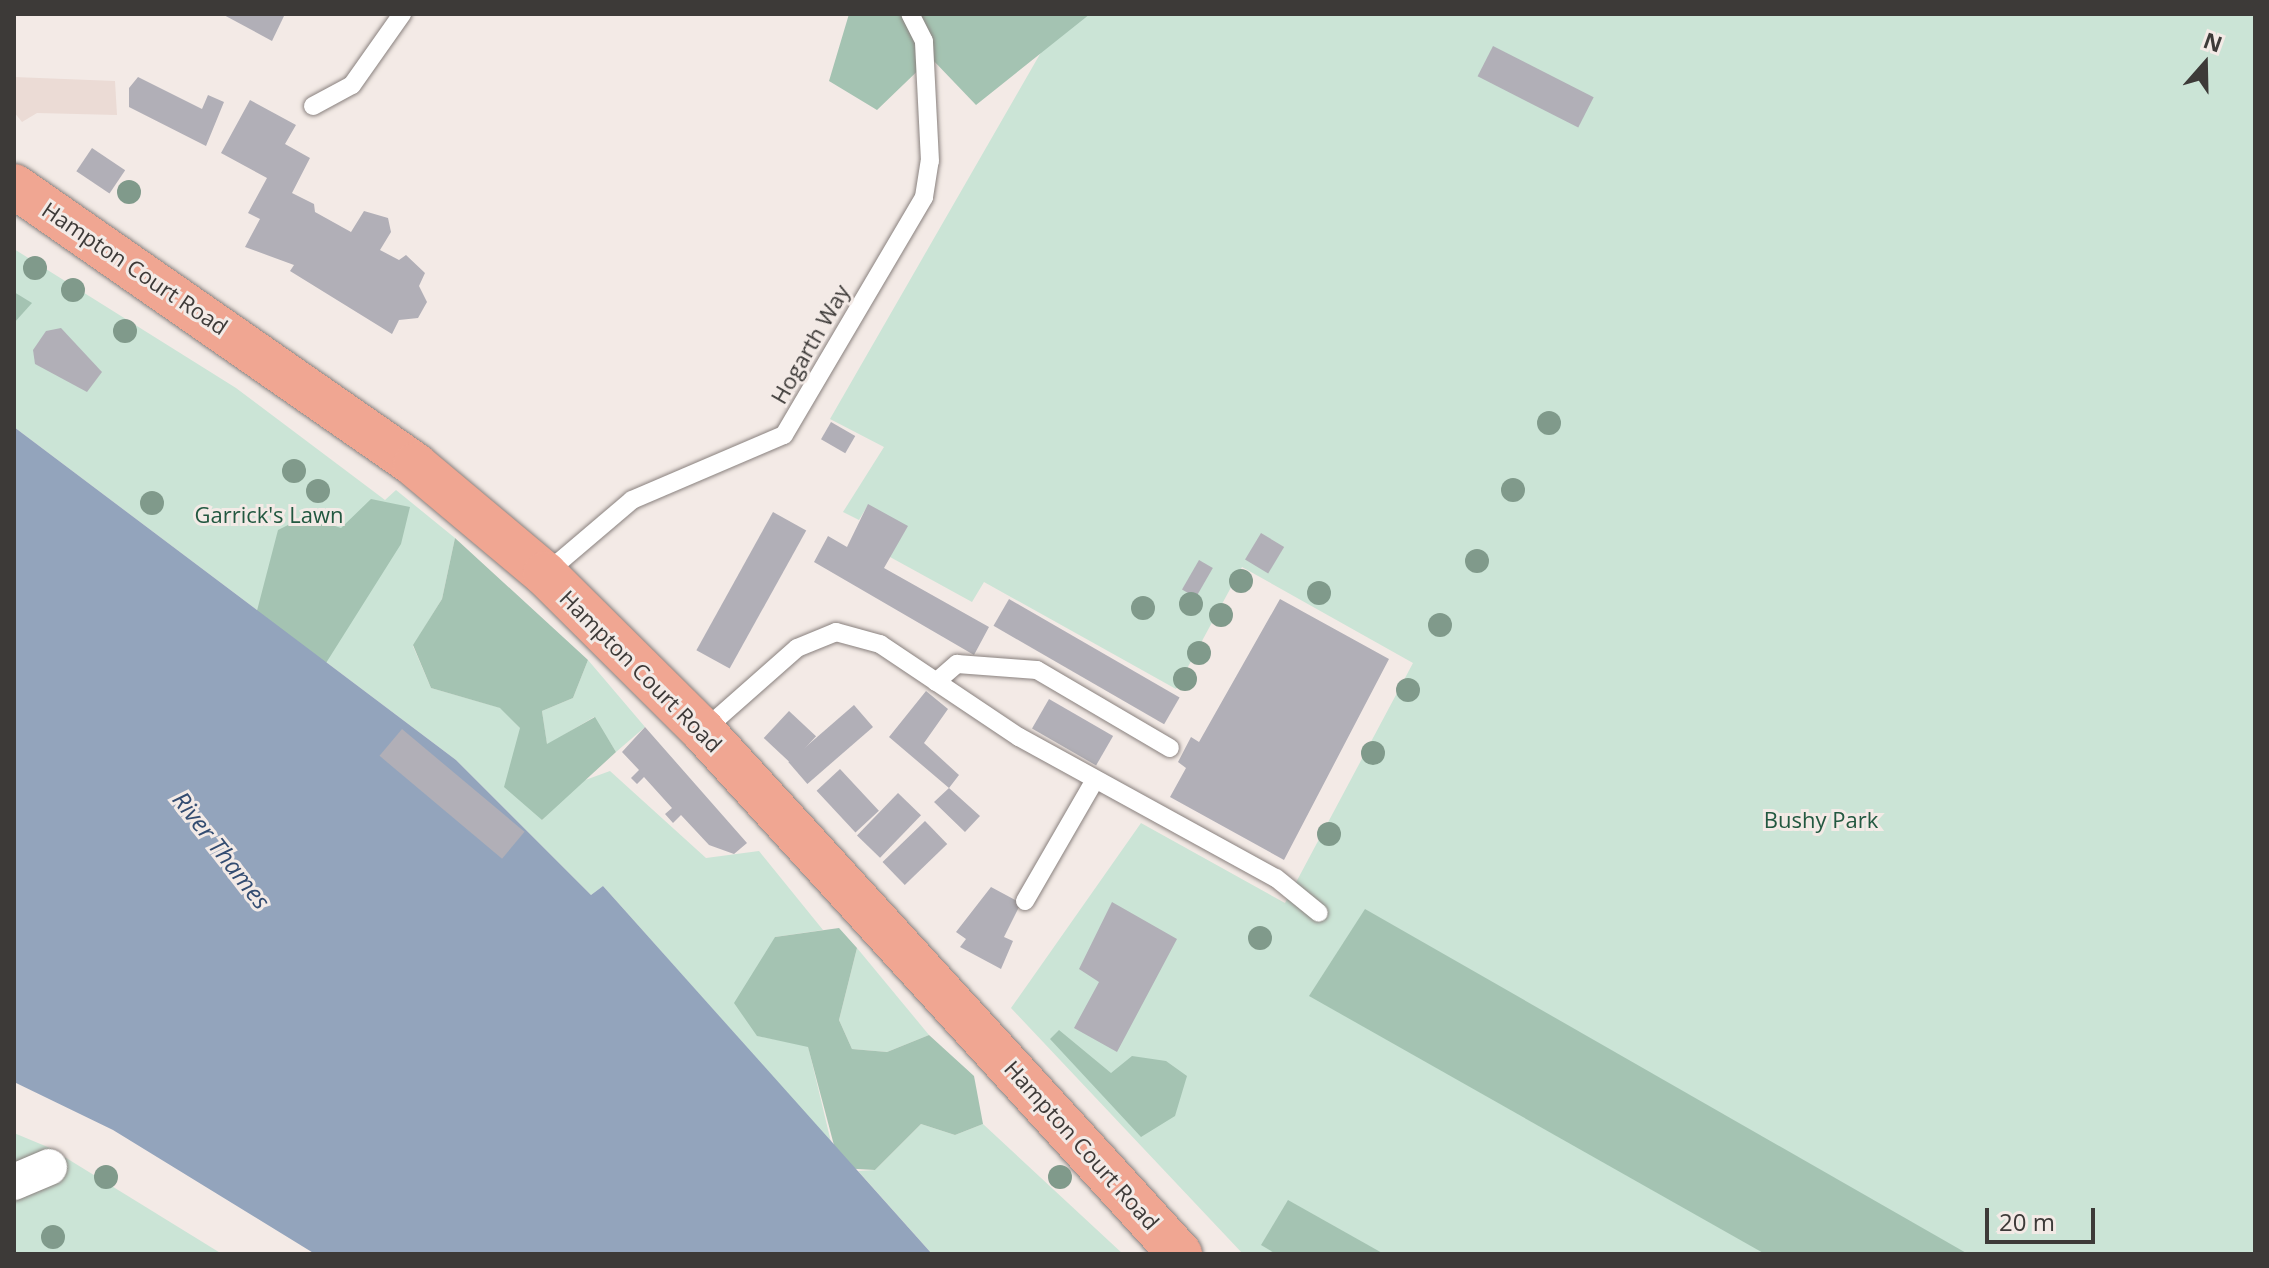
<!DOCTYPE html>
<html>
<head>
<meta charset="utf-8">
<style>
	body { margin:0 }
	#map { position:relative; width:2269px; height:1268px; overflow:hidden; background:#f3eae6; font-family:"Open Sans",sans-serif }
	div>[style] { position:absolute }
	.built>* { inset:0; background:#ebdbd5 }
	.green>* { inset:0; background:#cbe4d6 }
	.forest>* { inset:0; background:#a4c3b2 }
	.water>* { inset:0; background:#93a4bc }
	.building>* { inset:0; background:#b1afb7; transform-origin:0 0 }
	.roads { filter:drop-shadow(0 0 2px #89817e) drop-shadow(0 0 2px #89817e) }
	.lane>* { height:18px; margin:-9px; padding:0 9px; transform-origin:9px; border-radius:9px; background:#fff }
	.street>* { height:36px; margin:-18px; padding:0 18px; transform-origin:18px; border-radius:18px; background:#fff }
	.highway>* { height:44px; margin:-22px; padding:0 22px; transform-origin:22px; border-radius:22px; background:#f0a692 }
	.trees>* { width:24px; height:24px; margin:-12px; border-radius:50%; background:#809a8b }
	span { translate:-50% -50%; white-space:nowrap; text-align:center; line-height:1.15; -webkit-text-stroke:6px #f3eae6; paint-order:stroke }
	.street-label { font-size:22px; color:#3d3a38 }
	.park-label { font-size:22px; color:#225840 }
	.water-label { font-size:24px; color:#334c71; font-style:italic }
	.frame { position:absolute; inset:0; border:16px solid #3d3a38; pointer-events:none }
	.north { position:absolute; left:2165px; top:24px; width:80px; height:80px; -webkit-text-stroke:6px #f3eae6; paint-order:stroke; rotate:20deg; font-size:22px; font-weight:700; line-height:32px; text-align:center; color:#3d3a38 }
	.north::after { content:''; display:block; margin:auto; width:28px; height:36px; background:#3d3a38; clip-path:polygon(50% 0,100% 100%,50% 72%,0 100%) }
	.scale { position:absolute; left:1985px; top:1208px; width:110px; height:36px; box-sizing:border-box; border:4px solid #3d3a38; border-top:0; padding-left:10px; font-size:24px; line-height:28px; white-space:nowrap; color:#3d3a38; -webkit-text-stroke:6px #f3eae6; paint-order:stroke }
</style>
</head>
<body>
<div id="map">
	<div class="built">
		<div style="clip-path:polygon(14px 77px,115px 81px,117px 115px,37px 113px,22px 122px,14px 112px)"></div>
	</div>
	<div class="green">
		<div style="clip-path:polygon(1063px 14px,2255px 14px,2255px 1254px,1243px 1254px,1011px 1008px,1141px 823px,1285px 903px,1413px 663px,1242px 567px,1176px 689px,984px 582px,972px 602px,890px 557px,868px 505px,859px 520px,843px 512px,884px 447px,830px 419px)"></div>
		<div style="clip-path:polygon(14px 249px,236px 388px,385px 500px,396px 490px,455px 538px,442px 599px,413px 646px,431px 688px,501px 708px,521px 729px,542px 820px,577px 783px,610px 771px,706px 858px,759px 851px,823px 930px,775px 937px,758px 1036px,808px 1046px,831px 1142px,603px 886px,591px 895px,456px 760px,14px 427px)"></div>
		<div style="clip-path:polygon(588px 660px,645px 727px,616px 752px,594px 717px,547px 745px,542px 711px,573px 698px)"></div>
		<div style="clip-path:polygon(857px 948px,929px 1035px,887px 1052px,852px 1049px,839px 1020px)"></div>
		<div style="clip-path:polygon(921px 1124px,955px 1135px,983px 1124px,1123px 1254px,932px 1254px,858px 1171px,875px 1170px)"></div>
		<div style="clip-path:polygon(14px 1133px,50px 1148px,222px 1254px,14px 1254px)"></div>
	</div>
	<div class="forest">
		<div style="clip-path:polygon(849px 14px,1090px 14px,976px 105px,931px 58px,877px 110px,829px 81px)"></div>
		<div style="clip-path:polygon(14px 292px,32px 303px,14px 323px)"></div>
		<div style="clip-path:polygon(371px 499px,410px 507px,401px 544px,321px 671px,252px 630px,278px 530px,306px 516px,341px 528px)"></div>
		<div style="clip-path:polygon(455px 538px,588px 660px,573px 698px,542px 711px,547px 744px,595px 717px,616px 752px,542px 820px,504px 787px,520px 728px,500px 708px,431px 688px,413px 645px,442px 599px)"></div>
		<div style="clip-path:polygon(1365px 909px,1968px 1254px,1765px 1254px,1309px 996px)"></div>
		<div style="clip-path:polygon(839px 928px,857px 948px,839px 1020px,852px 1049px,887px 1052px,929px 1035px,974px 1076px,983px 1124px,955px 1135px,921px 1124px,875px 1170px,840px 1168px,808px 1047px,757px 1036px,734px 1003px,775px 937px)"></div>
		<div style="clip-path:polygon(1059px 1030px,1111px 1073px,1132px 1056px,1166px 1061px,1187px 1076px,1175px 1116px,1141px 1137px,1050px 1039px)"></div>
		<div style="clip-path:polygon(1288px 1200px,1384px 1254px,1276px 1254px,1261px 1245px)"></div>
	</div>
	<div class="water">
		<div style="clip-path:polygon(14px 427px,456px 760px,591px 895px,603px 886px,932px 1254px,315px 1254px,113px 1130px,14px 1082px)"></div>
	</div>
	<div class="building">
		<div style="clip-path:polygon(222px 14px,280px 14px,284px 16px,272px 41px)"></div>
		<div style="left:1493px;top:46px;width:113px;height:34px;rotate:27deg"></div>
		<div style="clip-path:polygon(138px 77px,202px 109px,208px 95px,224px 102px,206px 146px,129px 107px,129px 88px)"></div>
		<div style="clip-path:polygon(250px 100px,296px 125px,285px 144px,310px 158px,292px 193px,314px 204px,315px 212px,351px 232px,364px 211px,388px 218px,391px 232px,380px 250px,399px 260px,406px 255px,425px 273px,419px 286px,427px 302px,418px 318px,399px 320px,392px 334px,290px 271px,294px 265px,245px 247px,260px 219px,248px 213px,267px 178px,221px 153px)"></div>
		<div style="left:92px;top:148px;width:40px;height:28px;rotate:34deg"></div>
		<div style="clip-path:polygon(61px 328px,102px 372px,87px 392px,35px 364px,33px 350px,46px 331px)"></div>
		<div style="left:831px;top:422px;width:28px;height:20px;rotate:30deg"></div>
		<div style="clip-path:polygon(868px 504px,908px 526px,884px 568px,989px 627px,974px 655px,814px 562px,828px 536px,847px 547px)"></div>
		<div style="left:773px;top:512px;width:38px;height:158px;rotate:29deg"></div>
		<div style="left:1261px;top:533px;width:27px;height:31px;rotate:31deg"></div>
		<div style="left:1199px;top:560px;width:16px;height:34px;rotate:30deg"></div>
		<div style="left:1009px;top:599px;width:197px;height:31px;rotate:30deg"></div>
		<div style="clip-path:polygon(1280px 599px,1389px 659px,1284px 860px,1170px 797px,1186px 768px,1178px 762px,1191px 737px,1199px 742px)"></div>
		<div style="clip-path:polygon(926px 691px,948px 709px,924px 743px,959px 775px,949px 788px,980px 816px,965px 832px,934px 802px,949px 788px,889px 737px)"></div>
		<div style="left:1049px;top:699px;width:74px;height:34px;rotate:30deg"></div>
		<div style="left:854px;top:705px;width:29px;height:87px;rotate:49deg"></div>
		<div style="left:789px;top:711px;width:37px;height:37px;rotate:43deg"></div>
		<div style="clip-path:polygon(645px 727px,747px 843px,734px 854px,709px 845px,681px 815px,673px 823px,665px 814px,672px 808px,644px 777px,637px 784px,631px 778px,639px 770px,622px 752px)"></div>
		<div style="left:402px;top:729px;width:160px;height:35px;rotate:40deg"></div>
		<div style="left:840px;top:769px;width:57px;height:32px;rotate:47deg"></div>
		<div style="left:898px;top:793px;width:32px;height:59px;rotate:44deg"></div>
		<div style="left:925px;top:821px;width:32px;height:59px;rotate:46deg"></div>
		<div style="clip-path:polygon(991px 887px,1021px 903px,1004px 937px,1013px 941px,1001px 969px,960px 947px,966px 939px,956px 932px)"></div>
		<div style="clip-path:polygon(1112px 902px,1177px 939px,1117px 1052px,1074px 1028px,1099px 982px,1079px 969px)"></div>
	</div>
	<div class="roads">
		<div class="lane">
			<div style="left:313px;top:106px;width:44px;rotate:-28.3deg"></div>
			<div style="left:352px;top:85px;width:87px;rotate:-54.8deg"></div>
			<div style="left:545px;top:574px;width:114px;rotate:-40.4deg"></div>
			<div style="left:632px;top:500px;width:165px;rotate:-23.2deg"></div>
			<div style="left:784px;top:435px;width:276px;rotate:-59.5deg"></div>
			<div style="left:924px;top:197px;width:36px;rotate:-81deg"></div>
			<div style="left:930px;top:161px;width:120px;rotate:-92.9deg"></div>
			<div style="left:924px;top:41px;width:30px;rotate:-117deg"></div>
			<div style="left:936px;top:682px;width:28px;rotate:-41deg"></div>
			<div style="left:957px;top:664px;width:80px;rotate:4.3deg"></div>
			<div style="left:1037px;top:670px;width:154px;rotate:30.4deg"></div>
			<div style="left:703px;top:731px;width:125px;rotate:-41.4deg"></div>
			<div style="left:797px;top:648px;width:42px;rotate:-22.3deg"></div>
			<div style="left:836px;top:632px;width:46px;rotate:15.3deg"></div>
			<div style="left:880px;top:644px;width:167px;rotate:33.8deg"></div>
			<div style="left:1019px;top:737px;width:293px;rotate:28.8deg"></div>
			<div style="left:1276px;top:878px;width:55px;rotate:39.1deg"></div>
			<div style="left:1025px;top:901px;width:140px;rotate:-60deg"></div>
		</div>
		<div class="street">
			<div style="left:14px;top:1182px;width:38px;rotate:-23deg"></div>
		</div>
		<div class="highway">
			<div style="left:14px;top:186px;width:489px;rotate:34.8deg"></div>
			<div style="left:415px;top:465px;width:170px;rotate:40deg"></div>
			<div style="left:545px;top:574px;width:223px;rotate:44.8deg"></div>
			<div style="left:703px;top:731px;width:708px;rotate:47.63deg"></div>
		</div>
	</div>
	<div class="trees">
		<div style="left:129px;top:192px"></div>
		<div style="left:35px;top:268px"></div>
		<div style="left:73px;top:290px"></div>
		<div style="left:125px;top:331px"></div>
		<div style="left:1549px;top:423px"></div>
		<div style="left:294px;top:471px"></div>
		<div style="left:1513px;top:490px"></div>
		<div style="left:318px;top:491px"></div>
		<div style="left:152px;top:503px"></div>
		<div style="left:1477px;top:561px"></div>
		<div style="left:1241px;top:581px"></div>
		<div style="left:1319px;top:593px"></div>
		<div style="left:1191px;top:604px"></div>
		<div style="left:1143px;top:608px"></div>
		<div style="left:1221px;top:615px"></div>
		<div style="left:1440px;top:625px"></div>
		<div style="left:1199px;top:653px"></div>
		<div style="left:1185px;top:679px"></div>
		<div style="left:1408px;top:690px"></div>
		<div style="left:1373px;top:753px"></div>
		<div style="left:1329px;top:834px"></div>
		<div style="left:1260px;top:938px"></div>
		<div style="left:106px;top:1177px"></div>
		<div style="left:1060px;top:1177px"></div>
		<div style="left:53px;top:1237px"></div>
	</div>
	<div class="street-label">
		<span style="left:135px;top:268px;rotate:34deg">Hampton Court Road</span>
		<span style="left:810px;top:344px;rotate:-60deg">Hogarth Way</span>
		<span style="left:641px;top:671px;rotate:45deg">Hampton Court Road</span>
		<span style="left:1082px;top:1145px;rotate:48deg">Hampton Court Road</span>
	</div>
	<div class="park-label">
		<span style="left:269px;top:515px">Garrick's Lawn</span>
		<span style="left:1821px;top:820px">Bushy Park</span>
	</div>
	<div class="water-label">
		<span style="left:222px;top:850px;rotate:52deg">River Thames</span>
	</div>
	<div class="frame"></div>
	<div class="north">N</div>
	<div class="scale">20 m</div>
</div>
</body>
</html>
